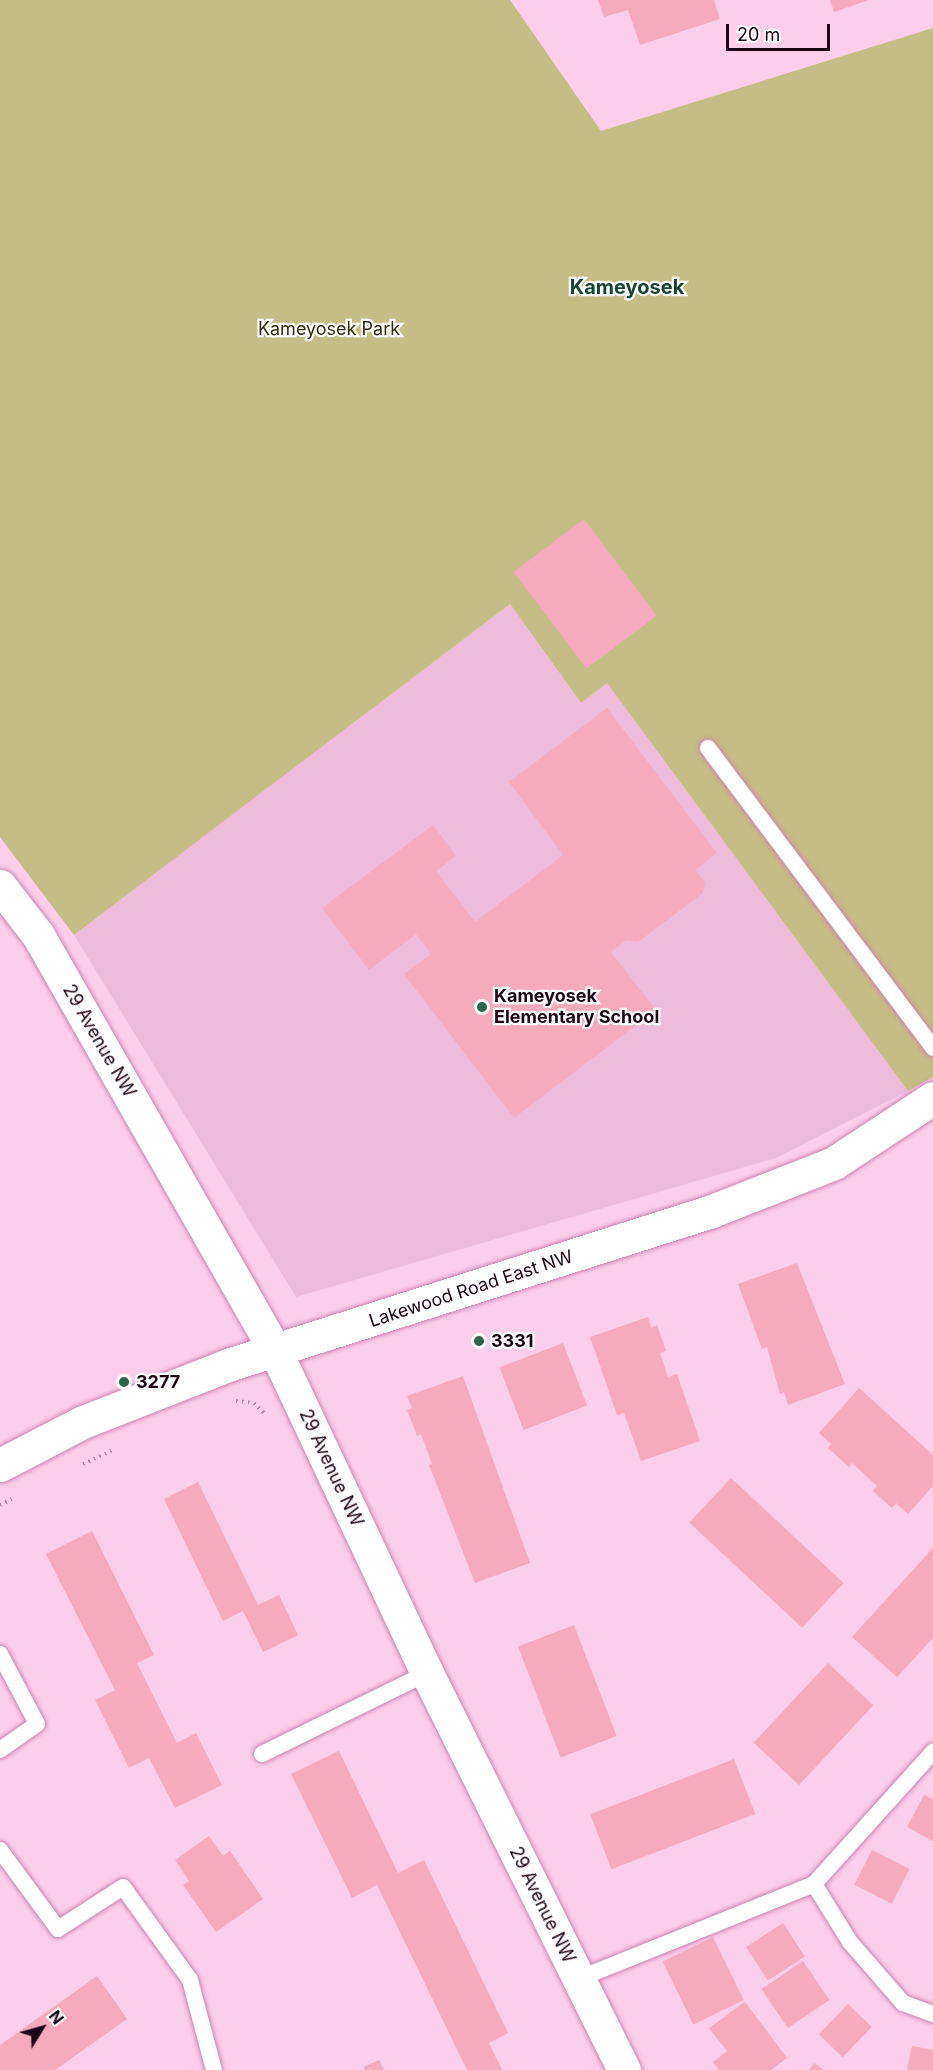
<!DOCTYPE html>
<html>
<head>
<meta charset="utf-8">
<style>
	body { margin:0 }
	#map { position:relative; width:933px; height:2070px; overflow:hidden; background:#fdceea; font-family:Inter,sans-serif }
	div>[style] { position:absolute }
	.built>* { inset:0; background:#eebcda }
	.green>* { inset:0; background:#c4bd85 }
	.building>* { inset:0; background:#f5aabd; transform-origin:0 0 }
	.path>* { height:4px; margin-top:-2px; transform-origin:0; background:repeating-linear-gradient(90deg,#b28aa2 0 1.5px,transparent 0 6px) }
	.roads { filter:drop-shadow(0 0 2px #cc83b0) drop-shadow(0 0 2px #cc83b0) }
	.service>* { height:16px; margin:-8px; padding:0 8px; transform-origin:8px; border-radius:8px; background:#fff }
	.minor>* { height:33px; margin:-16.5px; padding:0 16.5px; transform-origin:16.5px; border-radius:16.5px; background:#fff }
	.tertiary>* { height:33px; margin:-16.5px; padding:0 16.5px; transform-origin:16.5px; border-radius:16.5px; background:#fff }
	.dots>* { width:16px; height:16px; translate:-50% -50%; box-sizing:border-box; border:3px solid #fff; border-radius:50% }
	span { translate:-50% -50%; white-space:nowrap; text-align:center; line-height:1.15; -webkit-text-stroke:4.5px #fff; paint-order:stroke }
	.park-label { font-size:18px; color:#312d0e }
	.poi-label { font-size:18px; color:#1b0313; font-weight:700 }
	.left { translate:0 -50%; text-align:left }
	.street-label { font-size:18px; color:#1b0313 }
	.neighbourhood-label { font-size:20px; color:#184531; font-weight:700 }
	.north { position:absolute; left:12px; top:1998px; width:60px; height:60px; -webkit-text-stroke:4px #fff; paint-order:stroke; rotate:53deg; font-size:16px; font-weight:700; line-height:24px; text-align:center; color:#1b0313 }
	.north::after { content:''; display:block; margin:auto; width:21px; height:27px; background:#1b0313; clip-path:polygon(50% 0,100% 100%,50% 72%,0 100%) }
	.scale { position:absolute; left:726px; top:24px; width:104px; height:27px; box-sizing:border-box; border:3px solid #1b0313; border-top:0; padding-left:8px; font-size:18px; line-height:21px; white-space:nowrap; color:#1b0313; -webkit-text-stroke:4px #fff; paint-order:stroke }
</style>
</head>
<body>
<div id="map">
	<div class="built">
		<div style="clip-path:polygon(510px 604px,580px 702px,607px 683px,908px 1091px,776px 1158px,296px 1297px,74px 935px)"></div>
	</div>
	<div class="green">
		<div style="clip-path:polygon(0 0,510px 0,601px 131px,933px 28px,933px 1077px,908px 1091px,607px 683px,581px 703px,510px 604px,74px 935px,0 837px)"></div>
	</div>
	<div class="building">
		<div style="clip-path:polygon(598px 0,714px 0,720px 19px,640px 45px,628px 10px,604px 17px)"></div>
		<div style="clip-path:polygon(830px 0,869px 0,834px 12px)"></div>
		<div style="left:584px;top:519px;width:121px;height:88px;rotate:53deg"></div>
		<div style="clip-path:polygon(607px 708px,717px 853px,695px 870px,705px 882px,703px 893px,638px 942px,626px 940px,611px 952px,656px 1010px,514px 1118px,404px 974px,431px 954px,416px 934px,369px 970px,322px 908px,433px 825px,456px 856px,436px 871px,475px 922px,563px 855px,509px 782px)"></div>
		<div style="clip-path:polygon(797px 1263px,845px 1384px,788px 1405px,784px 1392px,780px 1394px,767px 1347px,762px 1349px,738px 1284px)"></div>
		<div style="clip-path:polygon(648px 1317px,651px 1328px,657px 1325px,666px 1351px,660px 1353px,668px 1377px,677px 1374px,700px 1441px,641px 1461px,624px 1413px,617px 1415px,590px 1337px)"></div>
		<div style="left:563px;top:1343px;width:67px;height:68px;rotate:69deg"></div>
		<div style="clip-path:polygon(463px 1376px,530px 1563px,475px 1583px,429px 1465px,432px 1464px,421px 1434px,417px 1436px,407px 1410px,412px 1408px,407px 1396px)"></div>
		<div style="clip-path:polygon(859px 1388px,933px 1455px,933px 1486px,908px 1514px,896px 1503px,892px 1508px,873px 1491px,877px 1486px,852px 1463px,849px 1467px,828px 1448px,831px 1444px,819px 1433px)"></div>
		<div style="left:731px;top:1478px;width:154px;height:61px;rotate:43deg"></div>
		<div style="clip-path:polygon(198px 1482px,258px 1605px,279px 1595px,298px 1635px,263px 1652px,243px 1611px,223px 1621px,164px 1499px)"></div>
		<div style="clip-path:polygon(92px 1531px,154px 1655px,137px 1663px,177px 1743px,196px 1733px,222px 1785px,175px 1808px,149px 1758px,129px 1768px,95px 1700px,115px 1690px,46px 1554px)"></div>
		<div style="clip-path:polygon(933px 1548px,933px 1638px,897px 1677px,852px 1637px)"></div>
		<div style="left:574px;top:1625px;width:119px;height:60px;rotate:69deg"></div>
		<div style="left:828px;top:1663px;width:62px;height:109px;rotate:43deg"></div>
		<div style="clip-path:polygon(339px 1751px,398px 1873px,424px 1860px,508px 2033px,489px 2043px,502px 2070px,467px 2070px,377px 1885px,352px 1898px,291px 1774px)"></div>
		<div style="left:734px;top:1759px;width:59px;height:154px;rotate:69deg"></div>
		<div style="clip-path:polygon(924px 1795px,933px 1799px,933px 1841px,907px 1827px)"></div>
		<div style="clip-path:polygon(209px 1836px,223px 1856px,230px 1851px,263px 1899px,216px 1932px,183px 1885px,189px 1881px,175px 1860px)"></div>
		<div style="left:872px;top:1850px;width:42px;height:39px;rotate:27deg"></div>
		<div style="left:783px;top:1923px;width:40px;height:44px;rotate:57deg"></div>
		<div style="left:713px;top:1937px;width:70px;height:56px;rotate:64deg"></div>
		<div style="left:803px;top:1961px;width:47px;height:50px;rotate:56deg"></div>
		<div style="clip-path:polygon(97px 1976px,127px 2019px,55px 2070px,0 2070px,0 2045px)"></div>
		<div style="clip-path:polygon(745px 2002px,787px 2058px,771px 2070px,719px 2070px,713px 2062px,727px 2051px,709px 2028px)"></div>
		<div style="left:848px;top:2004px;width:33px;height:42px;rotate:44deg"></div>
		<div style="clip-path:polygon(912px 2046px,933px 2050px,933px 2070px,907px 2070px)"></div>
		<div style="clip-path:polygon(379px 2060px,384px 2070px,365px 2070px,364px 2067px)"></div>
		<div style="clip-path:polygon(814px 2063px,824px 2070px,809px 2070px)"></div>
	</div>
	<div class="path">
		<div style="left:236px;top:1401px;width:18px;rotate:6deg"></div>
		<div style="left:254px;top:1403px;width:16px;rotate:45deg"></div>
		<div style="left:83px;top:1464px;width:35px;rotate:-25deg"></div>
		<div style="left:0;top:1505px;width:13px;rotate:-27deg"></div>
	</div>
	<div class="roads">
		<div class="service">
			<div style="left:708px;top:748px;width:375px;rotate:53.1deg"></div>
			<div style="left:0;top:1654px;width:79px;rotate:62.1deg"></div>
			<div style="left:37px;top:1724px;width:45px;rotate:144.9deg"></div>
			<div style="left:262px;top:1754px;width:184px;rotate:-26.1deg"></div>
			<div style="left:0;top:1850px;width:98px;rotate:53.7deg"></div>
			<div style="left:58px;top:1929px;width:77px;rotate:-32.9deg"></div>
			<div style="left:123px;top:1887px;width:115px;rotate:54.2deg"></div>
			<div style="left:190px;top:1980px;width:93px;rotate:75.1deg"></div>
			<div style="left:814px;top:1884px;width:68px;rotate:58.2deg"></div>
			<div style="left:850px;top:1942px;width:81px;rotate:49deg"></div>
			<div style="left:903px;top:2003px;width:32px;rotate:20deg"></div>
			<div style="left:578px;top:1979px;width:254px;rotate:-21.9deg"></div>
			<div style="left:814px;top:1884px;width:178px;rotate:-48deg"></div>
		</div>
		<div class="minor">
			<div style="left:275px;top:1350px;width:357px;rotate:64.8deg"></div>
			<div style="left:427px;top:1673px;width:443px;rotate:63.6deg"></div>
		</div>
		<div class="tertiary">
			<div style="left:0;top:886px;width:62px;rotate:52.2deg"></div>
			<div style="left:38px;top:935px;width:478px;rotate:60.3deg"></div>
			<div style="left:0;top:1465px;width:93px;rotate:-27.4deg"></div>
			<div style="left:83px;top:1422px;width:159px;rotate:-21.4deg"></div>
			<div style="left:231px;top:1364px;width:502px;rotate:-17.64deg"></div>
			<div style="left:709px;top:1212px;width:134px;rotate:-21.4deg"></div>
			<div style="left:834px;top:1163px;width:118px;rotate:-33.3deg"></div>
		</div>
	</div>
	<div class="dots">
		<div style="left:482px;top:1007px;background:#2e664d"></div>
		<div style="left:479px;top:1341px;background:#2e664d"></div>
		<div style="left:124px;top:1382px;background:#2e664d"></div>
	</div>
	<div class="park-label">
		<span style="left:329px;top:329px">Kameyosek Park</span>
	</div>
	<div class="poi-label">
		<span class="left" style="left:494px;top:1007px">Kameyosek<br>Elementary School</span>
		<span class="left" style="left:491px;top:1341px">3331</span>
		<span class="left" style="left:136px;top:1382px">3277</span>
	</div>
	<div class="street-label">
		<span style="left:99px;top:1041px;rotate:60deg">29 Avenue NW</span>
		<span style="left:471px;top:1289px;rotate:-18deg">Lakewood Road East NW</span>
		<span style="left:331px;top:1468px;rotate:65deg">29 Avenue NW</span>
		<span style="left:542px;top:1905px;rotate:64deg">29 Avenue NW</span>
	</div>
	<div class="neighbourhood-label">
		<span style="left:627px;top:287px">Kameyosek</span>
	</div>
	<div class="north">N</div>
	<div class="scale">20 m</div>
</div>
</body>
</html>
